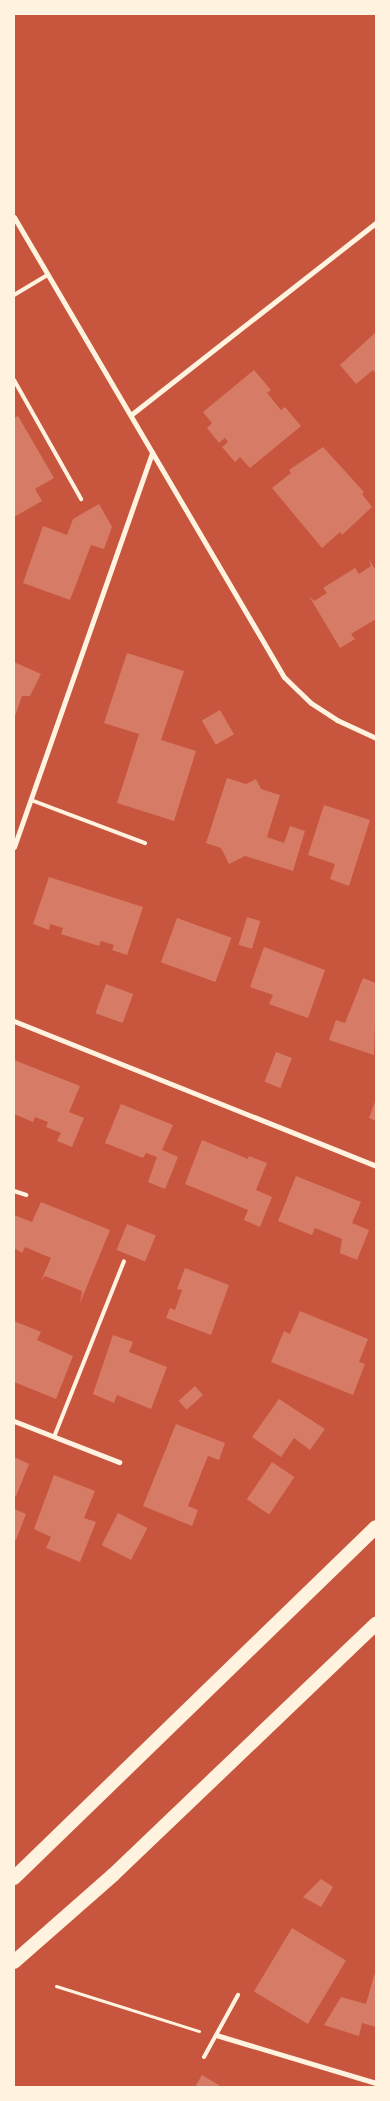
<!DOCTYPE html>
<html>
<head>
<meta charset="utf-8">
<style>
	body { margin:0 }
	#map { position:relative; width:390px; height:2101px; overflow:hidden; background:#c8553d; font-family:Signika,sans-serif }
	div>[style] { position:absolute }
	.building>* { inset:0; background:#d67c66; transform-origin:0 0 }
	.path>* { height:3px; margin:-1.5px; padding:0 1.5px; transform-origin:1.5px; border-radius:1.5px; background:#fff3e0 }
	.service>* { height:4px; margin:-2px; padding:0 2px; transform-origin:2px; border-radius:2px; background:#fff3e0 }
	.minor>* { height:5px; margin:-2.5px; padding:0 2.5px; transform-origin:2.5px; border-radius:2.5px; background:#fff3e0 }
	.trunk>* { height:14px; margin:-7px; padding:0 7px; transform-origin:7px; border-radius:7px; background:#fff3e0 }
	span { translate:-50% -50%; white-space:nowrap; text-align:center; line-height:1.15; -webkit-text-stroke:5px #fff3e0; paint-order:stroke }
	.frame { position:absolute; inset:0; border:15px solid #fff3e0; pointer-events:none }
</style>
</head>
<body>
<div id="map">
	<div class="building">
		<div style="clip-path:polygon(376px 332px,376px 374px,373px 370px,356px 384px,340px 365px)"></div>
		<div style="clip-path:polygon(254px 370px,271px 390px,267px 393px,281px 410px,285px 407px,301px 426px,250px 468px,240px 457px,235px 462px,222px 447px,228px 442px,225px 438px,219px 443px,207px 428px,212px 423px,203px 412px)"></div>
		<div style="clip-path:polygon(18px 416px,54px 478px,35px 489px,42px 501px,14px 517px,14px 418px)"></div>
		<div style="clip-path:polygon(323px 447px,364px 492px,362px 494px,372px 507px,342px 535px,340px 532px,322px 548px,272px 488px,291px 473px,289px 470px)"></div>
		<div style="clip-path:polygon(99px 504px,112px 527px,104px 549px,91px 545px,70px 600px,23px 583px,43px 526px,67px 535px,73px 519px)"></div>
		<div style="clip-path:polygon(369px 559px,376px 571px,376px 619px,351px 634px,355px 639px,340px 648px,309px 596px,314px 601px,327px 593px,323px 588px,355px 568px,359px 574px,371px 566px)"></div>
		<div style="clip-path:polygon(127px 653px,184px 671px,161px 740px,196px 751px,174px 821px,117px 803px,139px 734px,104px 723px)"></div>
		<div style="clip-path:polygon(14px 662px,41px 674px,30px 696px,22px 696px,14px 719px)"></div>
		<div style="left:220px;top:710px;width:28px;height:21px;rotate:60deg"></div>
		<div style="clip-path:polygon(227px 778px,246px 784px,256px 779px,261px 789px,280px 795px,267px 837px,284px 843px,290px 826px,305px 831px,293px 871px,245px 856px,229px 864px,221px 848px,206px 843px)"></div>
		<div style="clip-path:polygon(324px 805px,370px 820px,349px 886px,330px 879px,335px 864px,308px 855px)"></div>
		<div style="clip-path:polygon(49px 877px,143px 907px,127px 955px,112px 950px,114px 945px,101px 941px,99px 946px,61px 934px,63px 928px,50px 924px,49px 930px,33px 924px)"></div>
		<div style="left:247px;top:917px;width:14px;height:29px;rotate:17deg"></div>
		<div style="left:177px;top:918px;width:58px;height:47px;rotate:20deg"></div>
		<div style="clip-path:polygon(264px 947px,325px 970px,308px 1018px,269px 1004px,273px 995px,250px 987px)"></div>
		<div style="clip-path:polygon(363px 978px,376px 983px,374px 1055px,329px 1040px,336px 1020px,345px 1023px)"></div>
		<div style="left:106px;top:984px;width:29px;height:31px;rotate:20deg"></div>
		<div style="left:276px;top:1052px;width:17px;height:32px;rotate:21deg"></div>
		<div style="clip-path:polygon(14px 1060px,80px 1086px,69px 1112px,84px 1118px,72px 1147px,57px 1141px,61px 1133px,46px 1127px,48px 1122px,35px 1117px,33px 1122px,14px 1114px)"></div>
		<div style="clip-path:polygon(376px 1099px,376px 1121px,369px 1118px)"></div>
		<div style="clip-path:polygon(121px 1104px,173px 1125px,162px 1150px,178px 1157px,165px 1189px,148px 1182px,157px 1157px,146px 1153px,143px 1158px,105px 1143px)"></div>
		<div style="clip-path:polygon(202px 1140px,248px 1159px,249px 1156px,267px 1163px,256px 1190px,272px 1197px,260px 1227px,244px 1220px,248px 1210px,185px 1184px)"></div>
		<div style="clip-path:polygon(296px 1176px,361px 1202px,352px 1223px,369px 1230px,357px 1260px,340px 1253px,342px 1239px,315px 1228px,312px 1235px,278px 1221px)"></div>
		<div style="clip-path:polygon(41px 1202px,110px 1230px,80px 1303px,82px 1291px,45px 1276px,41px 1281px,51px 1258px,25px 1247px,22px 1253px,14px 1248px,14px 1215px,32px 1222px)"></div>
		<div style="left:127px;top:1224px;width:31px;height:28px;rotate:22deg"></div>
		<div style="clip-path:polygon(185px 1268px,229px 1285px,211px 1335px,166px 1318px,170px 1308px,175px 1310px,182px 1290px,177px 1289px)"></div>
		<div style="clip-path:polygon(300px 1311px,368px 1339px,359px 1362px,365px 1364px,353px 1395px,271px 1362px,284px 1331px,290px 1334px)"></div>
		<div style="clip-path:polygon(14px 1321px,41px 1332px,37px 1340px,73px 1356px,56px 1399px,14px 1382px)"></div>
		<div style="clip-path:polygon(113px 1335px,133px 1342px,129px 1352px,167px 1367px,151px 1409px,117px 1395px,114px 1403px,93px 1394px)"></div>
		<div style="left:195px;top:1386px;width:12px;height:22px;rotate:48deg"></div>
		<div style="clip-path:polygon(279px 1399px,325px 1429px,310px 1450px,294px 1438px,281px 1457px,252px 1437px)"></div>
		<div style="clip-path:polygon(176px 1424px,225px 1443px,219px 1460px,208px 1456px,188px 1506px,198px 1510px,192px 1526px,143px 1506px)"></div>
		<div style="clip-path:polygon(14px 1457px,29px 1464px,16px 1496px,14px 1495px)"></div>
		<div style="left:272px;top:1462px;width:27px;height:45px;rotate:34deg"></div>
		<div style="clip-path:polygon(54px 1475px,95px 1491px,84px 1518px,96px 1522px,80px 1562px,46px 1548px,51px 1537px,34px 1529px)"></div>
		<div style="clip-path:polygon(14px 1509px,26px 1514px,16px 1540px,14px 1539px)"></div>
		<div style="left:118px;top:1513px;width:33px;height:36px;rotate:27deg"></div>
		<div style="clip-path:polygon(321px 1879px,333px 1887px,321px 1907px,303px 1897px)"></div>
		<div style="left:292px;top:1928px;width:63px;height:74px;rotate:31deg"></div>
		<div style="clip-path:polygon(376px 1969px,376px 2027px,362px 2023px,359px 2036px,324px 2025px,341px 1997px,366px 2004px)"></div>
		<div style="clip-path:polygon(202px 2075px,222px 2087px,195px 2087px)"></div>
	</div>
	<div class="path">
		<div style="left:56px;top:1986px;width:150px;rotate:17.5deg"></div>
	</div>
	<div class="service">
		<div style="left:14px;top:295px;width:39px;rotate:-31deg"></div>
		<div style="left:14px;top:380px;width:137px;rotate:60.6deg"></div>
		<div style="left:31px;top:800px;width:122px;rotate:20.7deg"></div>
		<div style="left:14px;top:1191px;width:13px;rotate:18deg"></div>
		<div style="left:54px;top:1437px;width:189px;rotate:-68.3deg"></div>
		<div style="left:204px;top:2057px;width:71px;rotate:-61.3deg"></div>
	</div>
	<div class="minor">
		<div style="left:14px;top:217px;width:533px;rotate:59.59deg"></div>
		<div style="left:284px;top:677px;width:37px;rotate:44deg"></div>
		<div style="left:311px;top:703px;width:31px;rotate:33deg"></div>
		<div style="left:337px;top:720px;width:43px;rotate:24.8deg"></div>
		<div style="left:132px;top:414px;width:310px;rotate:-38.1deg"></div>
		<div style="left:14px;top:847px;width:418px;rotate:-70.7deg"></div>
		<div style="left:14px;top:1021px;width:390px;rotate:21.8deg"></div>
		<div style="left:14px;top:1421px;width:113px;rotate:21.3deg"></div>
		<div style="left:216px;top:2035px;width:167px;rotate:16.7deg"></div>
	</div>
	<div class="trunk">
		<div style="left:14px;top:1878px;width:504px;rotate:-44.12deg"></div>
		<div style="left:14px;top:1962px;width:132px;rotate:-41.3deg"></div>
		<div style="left:113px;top:1875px;width:364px;rotate:-43.7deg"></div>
	</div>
	<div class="frame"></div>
</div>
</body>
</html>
